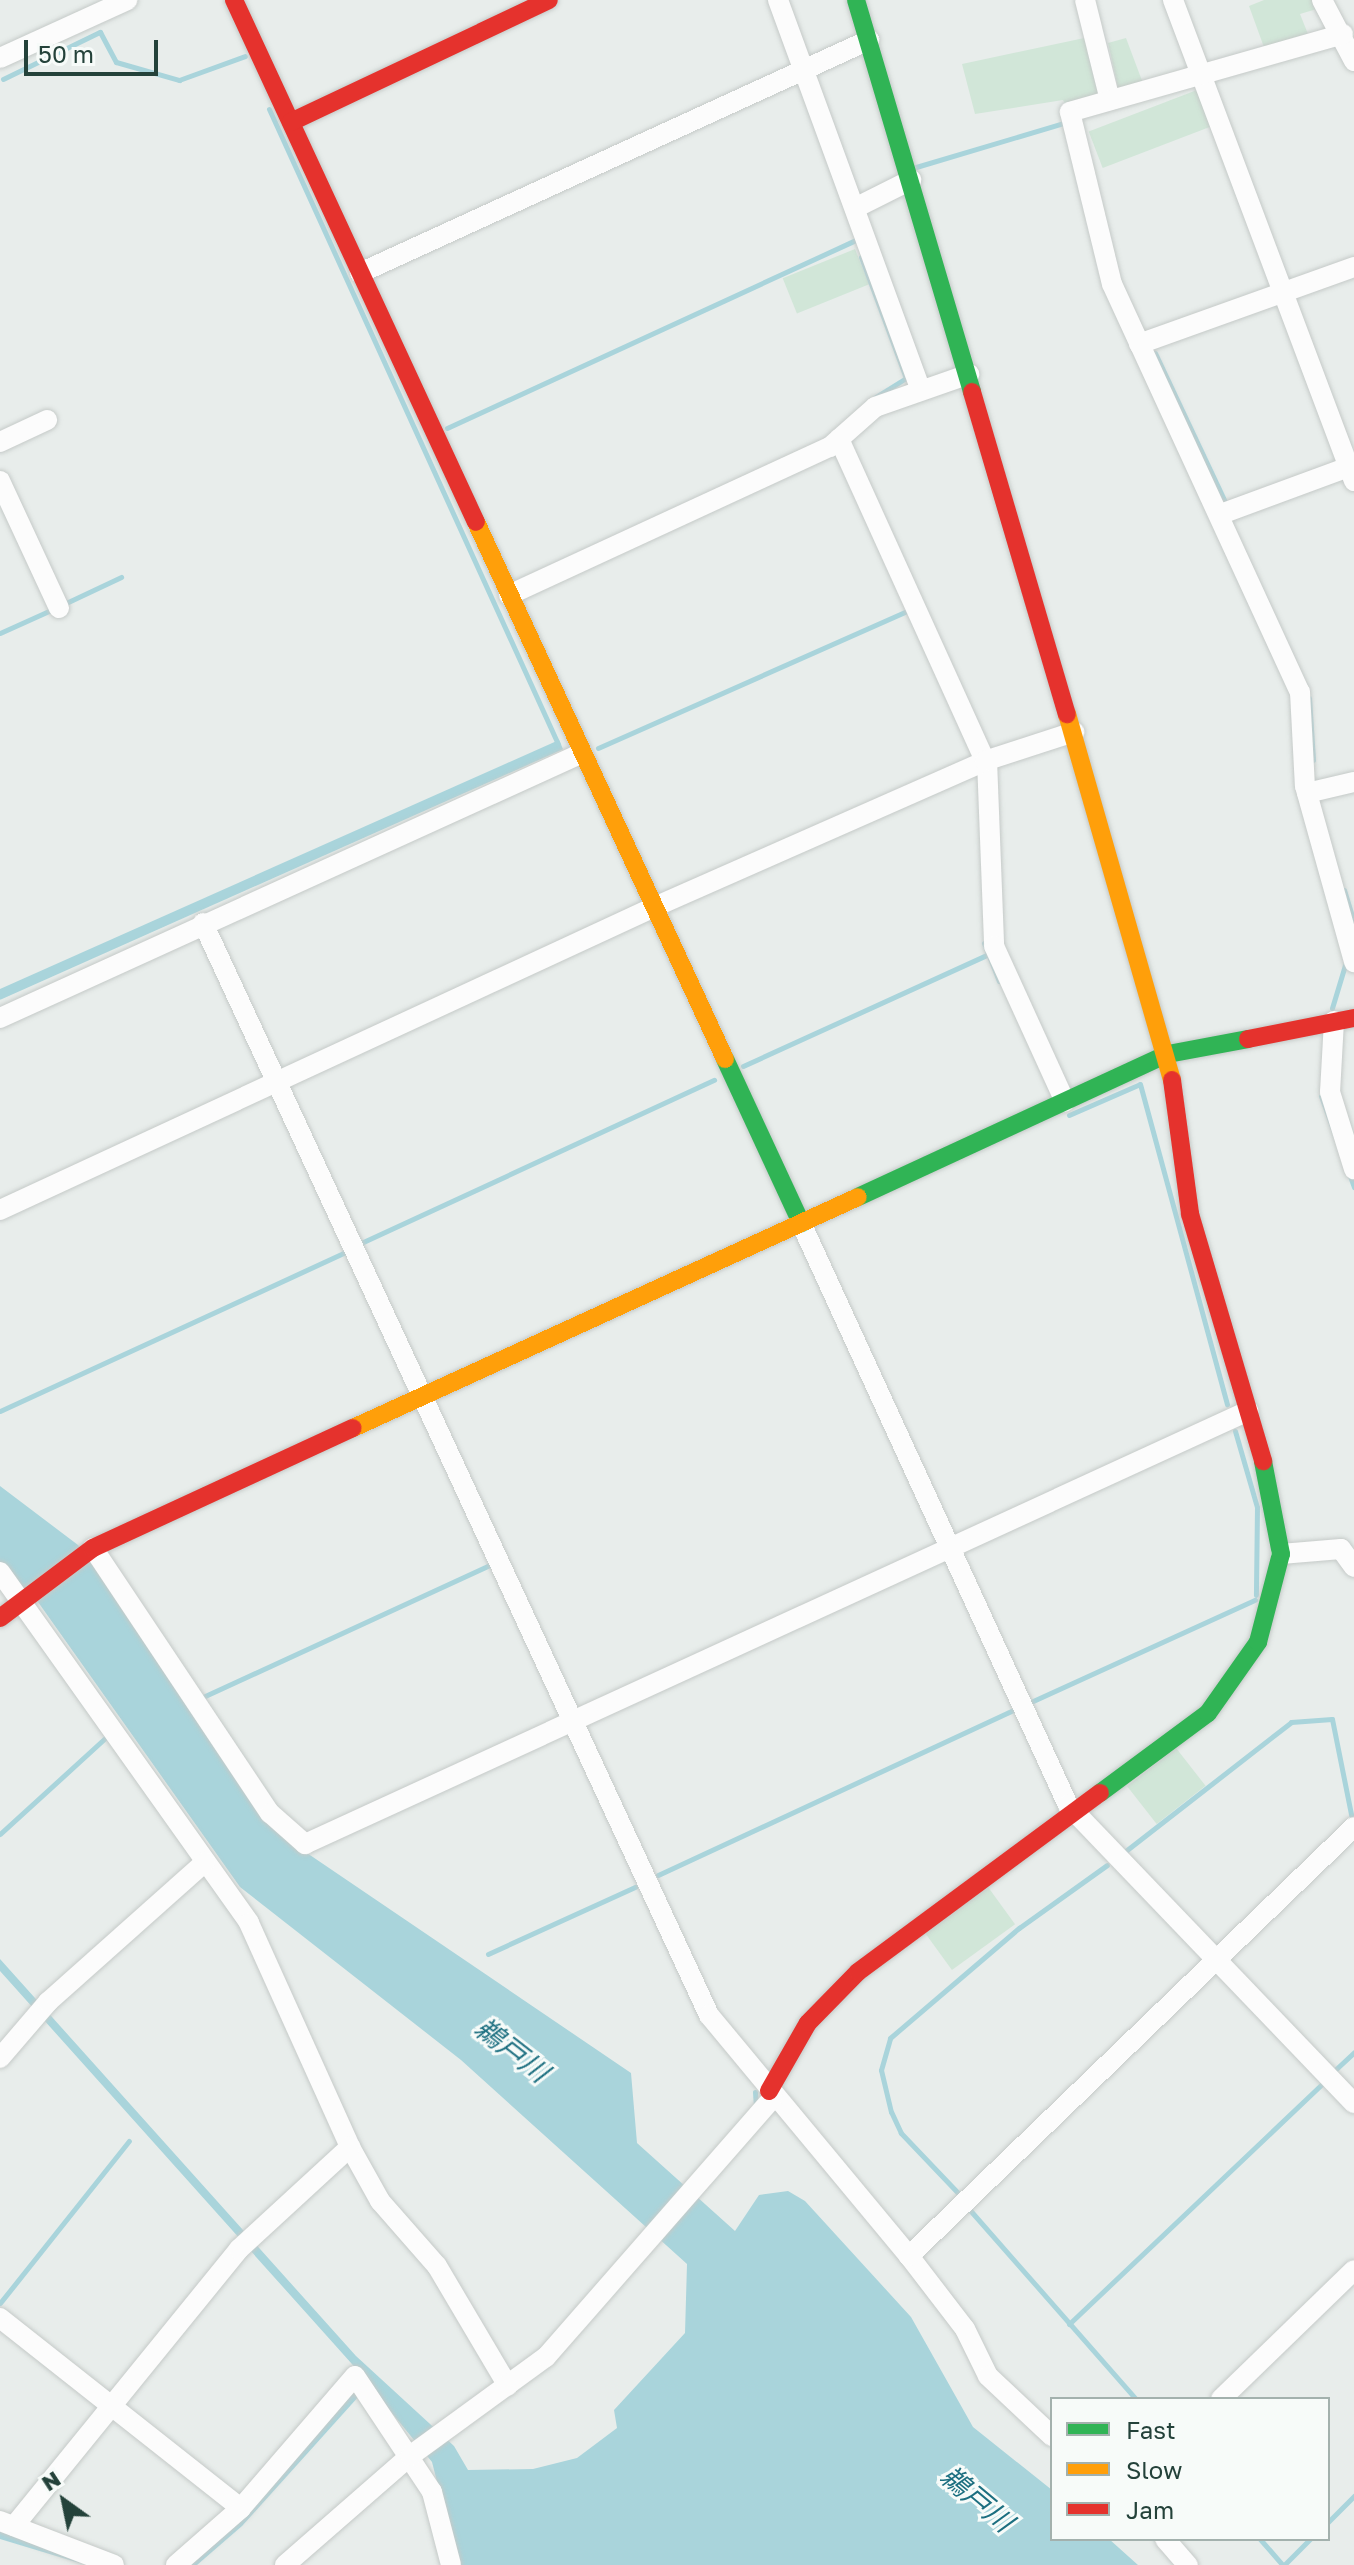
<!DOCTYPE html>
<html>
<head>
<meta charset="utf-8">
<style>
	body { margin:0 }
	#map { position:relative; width:1354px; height:2565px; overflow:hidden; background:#e8edeb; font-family:"Golos Text","Noto Sans JP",sans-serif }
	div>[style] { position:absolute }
	.green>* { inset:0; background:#d1e6d8; transform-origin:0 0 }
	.water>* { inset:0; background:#a9d4db; transform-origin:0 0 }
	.stream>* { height:5px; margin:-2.5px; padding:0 2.5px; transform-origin:2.5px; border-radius:2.5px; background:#a9d4db }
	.roads { filter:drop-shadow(0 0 2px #c5cac8) drop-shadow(0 0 2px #c5cac8) }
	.street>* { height:20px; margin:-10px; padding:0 10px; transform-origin:10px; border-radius:10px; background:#fcfcfc }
	.fast>* { height:18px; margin:-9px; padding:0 9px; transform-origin:9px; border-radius:9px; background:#30b455 }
	.slow>* { height:18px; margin:-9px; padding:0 9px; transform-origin:9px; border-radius:9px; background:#ff9f0a }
	.jam>* { height:18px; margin:-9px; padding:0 9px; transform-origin:9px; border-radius:9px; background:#e5322d }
	span { translate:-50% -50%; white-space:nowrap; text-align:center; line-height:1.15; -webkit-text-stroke:6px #f7fbf9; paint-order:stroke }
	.water-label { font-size:28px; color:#1c6f80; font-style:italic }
	.legend { position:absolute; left:1050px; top:2397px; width:280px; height:144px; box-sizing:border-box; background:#f7fbf9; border:2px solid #a3b1ad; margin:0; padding:10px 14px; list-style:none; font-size:24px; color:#24423a }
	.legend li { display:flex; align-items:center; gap:16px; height:40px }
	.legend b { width:40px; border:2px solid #a3b1ad }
	.north { position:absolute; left:24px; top:2461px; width:80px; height:80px; -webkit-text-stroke:6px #f7fbf9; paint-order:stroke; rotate:327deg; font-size:22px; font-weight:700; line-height:32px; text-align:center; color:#24423a }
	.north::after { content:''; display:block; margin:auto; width:28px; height:36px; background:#24423a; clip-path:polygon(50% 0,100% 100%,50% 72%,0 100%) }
	.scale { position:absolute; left:24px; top:40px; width:134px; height:36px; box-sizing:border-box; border:4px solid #24423a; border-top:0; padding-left:10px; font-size:24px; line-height:28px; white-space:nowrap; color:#24423a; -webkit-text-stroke:6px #f7fbf9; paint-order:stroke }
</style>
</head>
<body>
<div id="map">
	<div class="green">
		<div style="clip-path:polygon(1264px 0,1315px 0,1320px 8px,1300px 14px,1310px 39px,1265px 50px,1249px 6px)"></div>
		<div style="clip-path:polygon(1089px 37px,1103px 94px,1068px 108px,1063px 100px,975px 114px,962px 64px)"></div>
		<div style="clip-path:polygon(1126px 38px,1144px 86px,1119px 92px,1108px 43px)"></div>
		<div style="left:1197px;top:90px;width:39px;height:116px;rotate:69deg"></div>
		<div style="left:855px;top:249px;width:38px;height:78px;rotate:68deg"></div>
		<div style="left:1176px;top:1748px;width:48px;height:62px;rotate:52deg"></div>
		<div style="left:988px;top:1887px;width:46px;height:78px;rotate:54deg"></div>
	</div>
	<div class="water">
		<div style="left:559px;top:740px;width:10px;height:616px;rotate:66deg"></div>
		<div style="clip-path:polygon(0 1486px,78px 1545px,304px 1851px,631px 2073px,637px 2143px,735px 2231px,759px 2195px,788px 2191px,805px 2201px,911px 2317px,973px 2427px,1052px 2490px,1052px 2539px,1109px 2539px,1138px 2565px,458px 2565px,432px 2462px,369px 2385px,242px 2526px,197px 2565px,184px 2565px,360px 2373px,0 1971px,0 1959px,356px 2356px,454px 2446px,468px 2470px,533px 2469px,577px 2458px,617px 2428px,614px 2410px,685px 2333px,687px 2264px,461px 2060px,240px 1887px,38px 1602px,0 1565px)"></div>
		<div style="clip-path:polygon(0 2531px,86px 2565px,0 2539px)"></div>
	</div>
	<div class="stream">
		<div style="left:3px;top:79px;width:108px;rotate:-25.9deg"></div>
		<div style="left:100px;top:32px;width:34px;rotate:62deg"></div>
		<div style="left:116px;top:62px;width:66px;rotate:15.9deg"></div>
		<div style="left:179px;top:80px;width:70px;rotate:-20deg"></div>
		<div style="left:269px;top:109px;width:698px;rotate:65.53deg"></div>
		<div style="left:916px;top:167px;width:158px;rotate:-16.6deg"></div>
		<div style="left:861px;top:257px;width:129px;rotate:69.6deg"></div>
		<div style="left:906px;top:378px;width:36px;rotate:148deg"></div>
		<div style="left:1155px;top:353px;width:165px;rotate:64.8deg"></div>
		<div style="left:447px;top:428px;width:449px;rotate:-24.7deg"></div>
		<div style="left:66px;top:603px;width:61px;rotate:-25.3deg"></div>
		<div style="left:0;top:633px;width:56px;rotate:-24.3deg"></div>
		<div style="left:1309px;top:698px;width:62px;rotate:86.3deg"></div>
		<div style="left:598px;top:748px;width:338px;rotate:-23.9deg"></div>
		<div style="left:1344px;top:890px;width:34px;rotate:73deg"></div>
		<div style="left:984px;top:943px;width:41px;rotate:68.5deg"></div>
		<div style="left:1332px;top:1008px;width:45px;rotate:-73.2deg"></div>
		<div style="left:743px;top:1066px;width:268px;rotate:-24.5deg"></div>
		<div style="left:1321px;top:1096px;width:97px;rotate:70.1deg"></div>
		<div style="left:1069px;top:1115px;width:77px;rotate:-23.6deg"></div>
		<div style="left:1140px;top:1084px;width:332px;rotate:74.8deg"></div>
		<div style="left:361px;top:1243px;width:389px;rotate:-24.8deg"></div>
		<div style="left:0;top:1411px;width:378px;rotate:-24.7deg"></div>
		<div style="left:1235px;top:1431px;width:79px;rotate:73.9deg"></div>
		<div style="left:1257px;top:1507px;width:88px;rotate:90.7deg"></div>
		<div style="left:205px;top:1696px;width:314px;rotate:-24.7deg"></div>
		<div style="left:1033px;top:1701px;width:244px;rotate:-24.5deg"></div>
		<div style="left:0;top:1834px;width:142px;rotate:-42.4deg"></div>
		<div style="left:1123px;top:1853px;width:213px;rotate:-37.9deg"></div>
		<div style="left:1291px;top:1722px;width:41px;rotate:-4.2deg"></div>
		<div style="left:1332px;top:1719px;width:102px;rotate:78.7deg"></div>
		<div style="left:658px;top:1875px;width:390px;rotate:-24.9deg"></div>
		<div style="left:488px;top:1954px;width:162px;rotate:-24.5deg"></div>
		<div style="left:1335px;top:2070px;width:26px;rotate:-43deg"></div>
		<div style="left:755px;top:2092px;width:14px;rotate:86deg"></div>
		<div style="left:960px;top:2195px;width:86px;rotate:-133.6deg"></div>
		<div style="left:901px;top:2133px;width:23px;rotate:-115deg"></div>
		<div style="left:891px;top:2112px;width:43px;rotate:-103.4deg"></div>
		<div style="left:881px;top:2070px;width:33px;rotate:-74deg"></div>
		<div style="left:890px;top:2038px;width:170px;rotate:-40.5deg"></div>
		<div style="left:1019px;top:1928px;width:108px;rotate:-35.6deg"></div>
		<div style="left:969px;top:2209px;width:253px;rotate:48.7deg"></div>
		<div style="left:0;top:2303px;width:207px;rotate:-51.5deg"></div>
		<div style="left:1069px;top:2324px;width:349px;rotate:-43.5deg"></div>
		<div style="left:1328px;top:2522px;width:37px;rotate:-45deg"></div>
		<div style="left:1260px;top:2539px;width:35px;rotate:49deg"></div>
		<div style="left:1284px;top:2565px;width:37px;rotate:-45deg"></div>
	</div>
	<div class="roads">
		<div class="street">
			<div style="left:778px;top:0;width:412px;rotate:69.9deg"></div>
			<div style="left:1085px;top:0;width:103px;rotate:76deg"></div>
			<div style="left:1173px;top:0;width:514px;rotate:69.38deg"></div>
			<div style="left:1322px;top:0;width:69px;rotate:62.3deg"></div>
			<div style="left:1343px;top:34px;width:284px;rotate:164.1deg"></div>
			<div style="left:1070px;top:112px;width:177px;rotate:76.3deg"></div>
			<div style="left:1112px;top:284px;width:449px;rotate:65.3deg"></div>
			<div style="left:1300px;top:692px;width:94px;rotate:87deg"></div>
			<div style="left:1305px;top:786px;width:183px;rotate:74.4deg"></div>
			<div style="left:0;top:58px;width:140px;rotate:-24.5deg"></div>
			<div style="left:855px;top:208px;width:63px;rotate:-26.6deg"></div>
			<div style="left:360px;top:273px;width:560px;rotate:-24.6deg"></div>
			<div style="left:1139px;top:344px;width:228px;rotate:-19.7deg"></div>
			<div style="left:839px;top:439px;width:354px;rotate:65.6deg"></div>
			<div style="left:0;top:442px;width:52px;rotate:-25.1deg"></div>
			<div style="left:0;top:481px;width:140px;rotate:65.1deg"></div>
			<div style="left:1221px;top:514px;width:142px;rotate:-20.2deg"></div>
			<div style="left:509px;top:595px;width:353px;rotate:-24.8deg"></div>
			<div style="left:830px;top:447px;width:60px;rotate:-41.6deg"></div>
			<div style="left:875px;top:407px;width:100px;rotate:-19.3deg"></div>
			<div style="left:987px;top:760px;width:186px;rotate:87.8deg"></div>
			<div style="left:994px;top:946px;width:171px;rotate:65.5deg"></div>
			<div style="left:1307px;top:793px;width:48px;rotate:-13.2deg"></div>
			<div style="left:203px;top:923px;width:1204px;rotate:65.14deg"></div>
			<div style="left:709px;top:2015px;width:313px;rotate:50.3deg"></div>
			<div style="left:909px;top:2256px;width:92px;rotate:52.5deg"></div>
			<div style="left:965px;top:2329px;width:52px;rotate:63.9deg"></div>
			<div style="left:988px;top:2376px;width:88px;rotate:43.2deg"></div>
			<div style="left:0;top:1018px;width:637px;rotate:-24.47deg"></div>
			<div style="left:1334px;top:1021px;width:71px;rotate:93.2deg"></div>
			<div style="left:1330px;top:1092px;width:81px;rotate:72.7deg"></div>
			<div style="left:0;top:1210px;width:719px;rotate:-24.85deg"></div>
			<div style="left:652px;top:908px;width:364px;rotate:-23.8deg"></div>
			<div style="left:985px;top:761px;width:94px;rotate:-18deg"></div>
			<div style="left:801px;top:1223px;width:640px;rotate:65.36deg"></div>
			<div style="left:1068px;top:1805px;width:413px;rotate:46.2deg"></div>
			<div style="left:93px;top:1548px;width:319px;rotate:56.3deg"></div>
			<div style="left:270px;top:1813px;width:47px;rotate:41.5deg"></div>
			<div style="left:305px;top:1844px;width:1038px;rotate:-24.66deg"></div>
			<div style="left:1281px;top:1554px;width:60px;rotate:-4.8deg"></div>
			<div style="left:1341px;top:1549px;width:22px;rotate:54deg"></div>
			<div style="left:0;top:1572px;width:430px;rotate:54.6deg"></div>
			<div style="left:249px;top:1923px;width:246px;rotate:65.7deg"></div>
			<div style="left:350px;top:2147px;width:62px;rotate:60.9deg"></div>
			<div style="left:380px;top:2201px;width:86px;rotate:48.8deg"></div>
			<div style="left:437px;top:2266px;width:139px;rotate:59.4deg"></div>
			<div style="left:0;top:2058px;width:74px;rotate:-49.4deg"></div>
			<div style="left:48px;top:2002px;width:210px;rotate:-41.7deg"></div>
			<div style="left:909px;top:2256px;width:618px;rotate:-43.95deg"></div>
			<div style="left:0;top:2318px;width:307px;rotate:38.3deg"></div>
			<div style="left:1221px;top:2399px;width:185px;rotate:-44.1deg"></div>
			<div style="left:0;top:2521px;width:122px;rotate:21.1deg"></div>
			<div style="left:14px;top:2526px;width:357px;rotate:-50.9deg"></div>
			<div style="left:239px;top:2249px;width:151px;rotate:-42.6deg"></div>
			<div style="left:1165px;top:2539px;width:35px;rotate:49deg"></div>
			<div style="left:176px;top:2565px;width:86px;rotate:-41.2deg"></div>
			<div style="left:241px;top:2508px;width:174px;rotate:-49.2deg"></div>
			<div style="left:355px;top:2376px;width:139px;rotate:56.4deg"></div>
			<div style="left:432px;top:2492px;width:75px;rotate:75.4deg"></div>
			<div style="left:285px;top:2565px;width:166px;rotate:-41.1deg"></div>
			<div style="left:410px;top:2456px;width:168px;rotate:-36.1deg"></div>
			<div style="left:546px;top:2357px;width:344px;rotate:-48.8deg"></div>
		</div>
		<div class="fast">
			<div style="left:856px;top:0;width:409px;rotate:73.5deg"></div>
			<div style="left:725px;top:1059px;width:181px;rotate:65.1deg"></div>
			<div style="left:858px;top:1197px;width:341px;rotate:-24.8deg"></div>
			<div style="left:1168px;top:1054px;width:81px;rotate:-10.6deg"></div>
			<div style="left:1100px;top:1793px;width:134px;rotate:-36.5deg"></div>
			<div style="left:1208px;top:1713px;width:87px;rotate:-54.8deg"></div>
			<div style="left:1258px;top:1642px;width:91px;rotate:-75.4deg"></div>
			<div style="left:1281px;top:1554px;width:95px;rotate:-101deg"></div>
		</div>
		<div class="slow">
			<div style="left:476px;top:522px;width:592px;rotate:65.12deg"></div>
			<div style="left:1067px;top:714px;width:381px;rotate:74deg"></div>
			<div style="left:353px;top:1428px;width:555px;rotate:-24.58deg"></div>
		</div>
		<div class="jam">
			<div style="left:234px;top:0;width:575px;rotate:65.13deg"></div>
			<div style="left:291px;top:122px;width:285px;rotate:-25.3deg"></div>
			<div style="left:972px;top:392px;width:336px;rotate:73.6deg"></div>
			<div style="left:1248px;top:1039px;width:108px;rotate:-11.2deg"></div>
			<div style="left:1172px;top:1080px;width:135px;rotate:82.3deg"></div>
			<div style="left:1190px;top:1214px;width:258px;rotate:73.5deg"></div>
			<div style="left:0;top:1618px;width:116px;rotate:-37deg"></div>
			<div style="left:93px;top:1548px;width:286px;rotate:-24.8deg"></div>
			<div style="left:769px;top:2091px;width:78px;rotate:-60.2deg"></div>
			<div style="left:808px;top:2023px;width:71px;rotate:-45.6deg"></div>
			<div style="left:858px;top:1972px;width:301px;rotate:-36.5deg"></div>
		</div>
	</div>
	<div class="water-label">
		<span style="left:512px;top:2050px;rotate:38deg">鵜戸川</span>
		<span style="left:977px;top:2499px;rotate:40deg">鵜戸川</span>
	</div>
	<ul class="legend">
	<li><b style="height:10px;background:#30b455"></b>Fast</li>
	<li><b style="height:10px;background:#ff9f0a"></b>Slow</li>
	<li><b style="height:10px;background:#e5322d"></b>Jam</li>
	</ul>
	<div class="north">N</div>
	<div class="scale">50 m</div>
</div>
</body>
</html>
